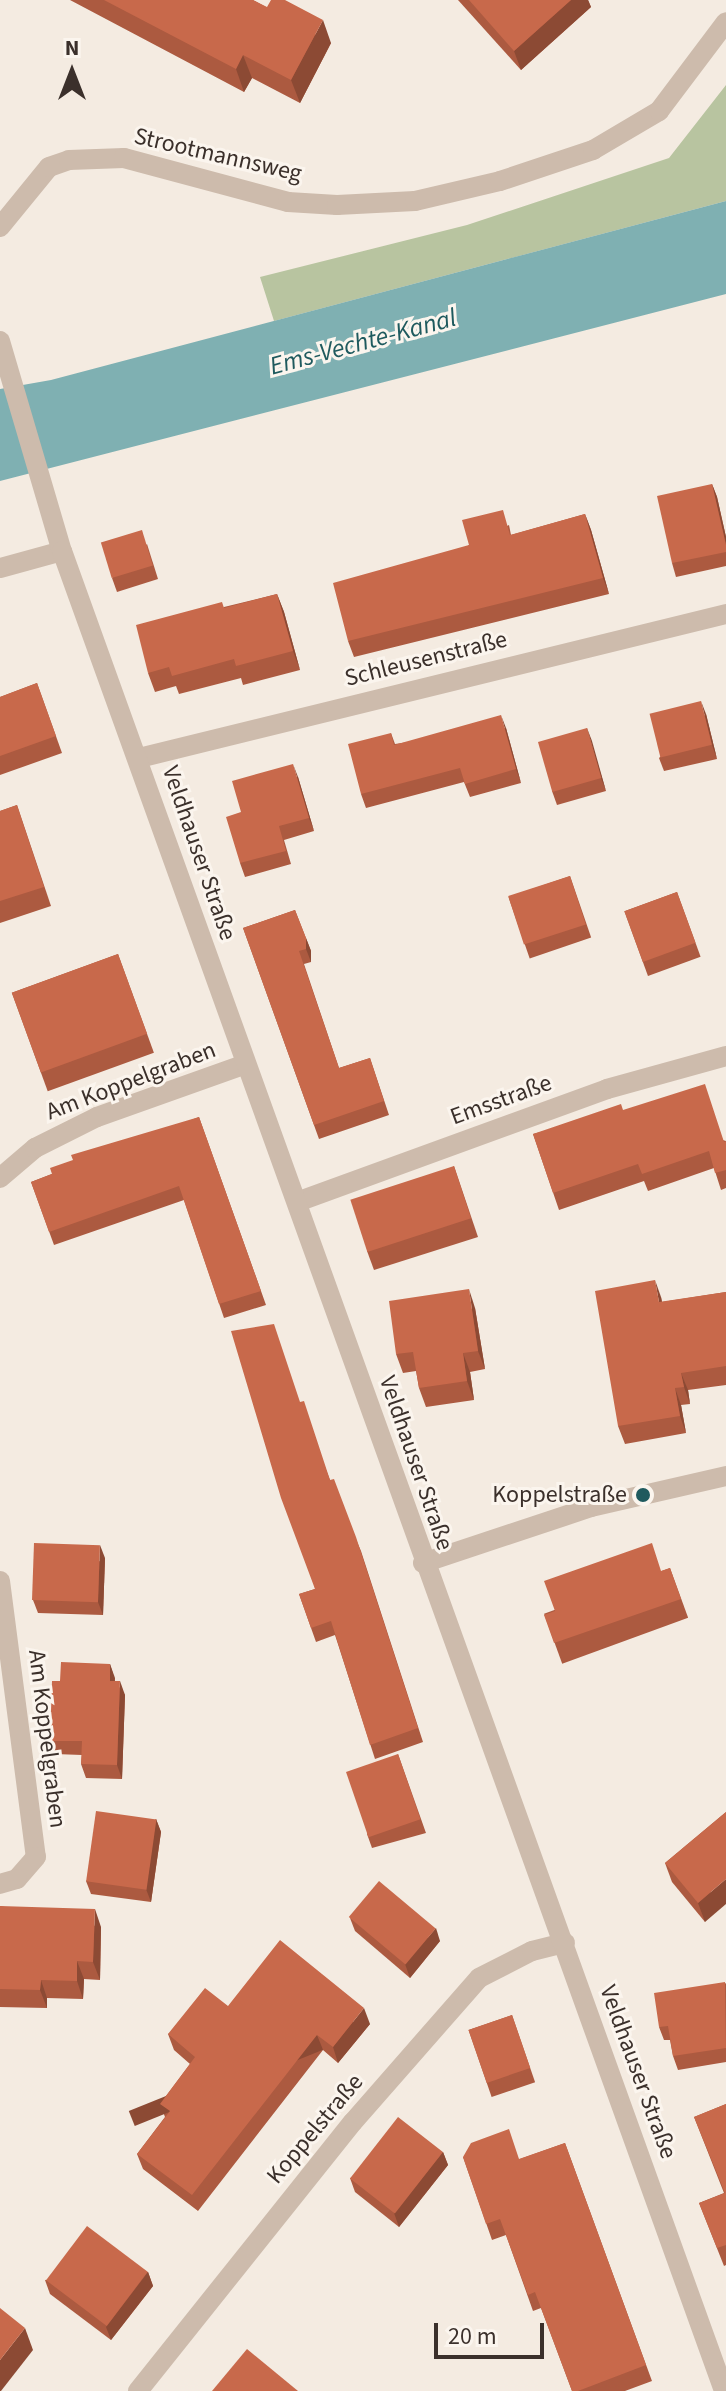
<!DOCTYPE html>
<html>
<head>
<meta charset="utf-8">
<style>
	body { margin:0 }
	#map { position:relative; width:726px; height:2391px; overflow:hidden; background:#f4ebe1; font-family:"Source Sans 3",sans-serif }
	div>[style] { position:absolute }
	.green>* { inset:0; background:#b8c4a0 }
	.water>* { inset:0; background:#7fb0b2 }
	.service>* { height:20px; margin:-10px; padding:0 10px; transform-origin:10px; border-radius:10px; background:#cdbbac }
	.minor>* { height:20px; margin:-10px; padding:0 10px; transform-origin:10px; border-radius:10px; background:#cdbbac }
	.tertiary>* { height:20px; margin:-10px; padding:0 10px; transform-origin:10px; border-radius:10px; background:#cdbbac }
	.wall>* { inset:0; background:#ac5a40; transform-origin:0 0 }
	.shaded-wall>* { inset:0; background:#8c4a34; transform-origin:0 0 }
	.building>* { inset:0; background:#c8694b; transform-origin:0 0 }
	.dots>* { width:22px; height:22px; translate:-50% -50%; box-sizing:border-box; border:4px solid #fbf5ee; border-radius:50% }
	span { translate:-50% -50%; white-space:nowrap; text-align:center; line-height:1.15; -webkit-text-stroke:6px #fbf5ee; paint-order:stroke }
	.street-label { font-size:24px; color:#3b302b }
	.poi-label { font-size:24px; color:#3b302b }
	.right { translate:-100% -50%; text-align:right }
	.water-label { font-size:26px; color:#1f5a5e; font-style:italic }
	.north { position:absolute; left:32px; top:32px; width:80px; height:80px; -webkit-text-stroke:6px #fbf5ee; paint-order:stroke; rotate:0deg; font-size:22px; font-weight:700; line-height:32px; text-align:center; color:#3b302b }
	.north::after { content:''; display:block; margin:auto; width:28px; height:36px; background:#3b302b; clip-path:polygon(50% 0,100% 100%,50% 72%,0 100%) }
	.scale { position:absolute; left:434px; top:2323px; width:110px; height:36px; box-sizing:border-box; border:4px solid #3b302b; border-top:0; padding-left:10px; font-size:24px; line-height:28px; white-space:nowrap; color:#3b302b; -webkit-text-stroke:6px #fbf5ee; paint-order:stroke }
</style>
</head>
<body>
<div id="map">
	<div class="green">
		<div style="clip-path:polygon(726px 85px,726px 201px,274px 321px,260px 277px,467px 225px,669px 158px)"></div>
	</div>
	<div class="water">
		<div style="clip-path:polygon(726px 201px,726px 294px,0 481px,0 389px,51px 380px)"></div>
	</div>
	<div class="service">
		<div style="left:0;top:568px;width:64px;rotate:-15.3deg"></div>
	</div>
	<div class="minor">
		<div style="left:0;top:227px;width:77px;rotate:-50.8deg"></div>
		<div style="left:49px;top:167px;width:21px;rotate:-19deg"></div>
		<div style="left:69px;top:160px;width:55px;rotate:-2.1deg"></div>
		<div style="left:124px;top:158px;width:170px;rotate:15deg"></div>
		<div style="left:288px;top:202px;width:49px;rotate:3.5deg"></div>
		<div style="left:337px;top:205px;width:78px;rotate:-2.9deg"></div>
		<div style="left:415px;top:201px;width:87px;rotate:-13.2deg"></div>
		<div style="left:500px;top:181px;width:98px;rotate:-18.4deg"></div>
		<div style="left:593px;top:150px;width:77px;rotate:-30.6deg"></div>
		<div style="left:659px;top:111px;width:111px;rotate:-53deg"></div>
		<div style="left:139px;top:758px;width:604px;rotate:-13.78deg"></div>
		<div style="left:0;top:1178px;width:46px;rotate:-40.6deg"></div>
		<div style="left:35px;top:1148px;width:69px;rotate:-26.6deg"></div>
		<div style="left:97px;top:1117px;width:158px;rotate:-19.6deg"></div>
		<div style="left:297px;top:1202px;width:330px;rotate:-20deg"></div>
		<div style="left:607px;top:1089px;width:123px;rotate:-15.5deg"></div>
		<div style="left:423px;top:1563px;width:177px;rotate:-18.4deg"></div>
		<div style="left:591px;top:1507px;width:139px;rotate:-12.9deg"></div>
		<div style="left:0;top:1581px;width:278px;rotate:82.6deg"></div>
		<div style="left:36px;top:1857px;width:29px;rotate:131deg"></div>
		<div style="left:17px;top:1879px;width:18px;rotate:164deg"></div>
		<div style="left:138px;top:2391px;width:344px;rotate:-51.4deg"></div>
		<div style="left:353px;top:2122px;width:191px;rotate:-48.8deg"></div>
		<div style="left:479px;top:1978px;width:59px;rotate:-27deg"></div>
		<div style="left:532px;top:1951px;width:34px;rotate:-14deg"></div>
	</div>
	<div class="tertiary">
		<div style="left:0;top:341px;width:219px;rotate:73.6deg"></div>
		<div style="left:62px;top:551px;width:1955px;rotate:70.21deg"></div>
	</div>
	<div class="wall">
		<div style="clip-path:polygon(70px 0,253px 0,331px 43px,300px 103px,252px 78px,244px 92px)"></div>
		<div style="clip-path:polygon(458px 0,588px 0,591px 7px,521px 70px)"></div>
		<div style="clip-path:polygon(712px 484px,717px 497px,726px 537px,726px 566px,676px 577px,672px 563px)"></div>
		<div style="clip-path:polygon(585px 514px,591px 530px,609px 594px,354px 657px,348px 641px,469px 545px,509px 525px,511px 535px)"></div>
		<div style="clip-path:polygon(147px 544px,158px 579px,117px 592px,112px 578px)"></div>
		<div style="clip-path:polygon(277px 594px,284px 612px,300px 670px,243px 685px,241px 678px,179px 694px,176px 686px,155px 692px,148px 673px,224px 607px)"></div>
		<div style="clip-path:polygon(37px 683px,62px 753px,0 775px,0 697px)"></div>
		<div style="clip-path:polygon(706px 714px,717px 759px,664px 771px,659px 758px)"></div>
		<div style="clip-path:polygon(506px 728px,521px 783px,470px 797px,464px 782px,366px 808px,361px 794px,391px 733px,395px 744px)"></div>
		<div style="clip-path:polygon(587px 728px,606px 791px,557px 805px,552px 791px)"></div>
		<div style="clip-path:polygon(298px 777px,314px 831px,284px 840px,291px 864px,245px 877px,240px 863px,241px 812px)"></div>
		<div style="clip-path:polygon(17px 805px,51px 906px,0 923px,0 811px)"></div>
		<div style="left:570px;top:876px;width:65px;height:65px;rotate:71deg"></div>
		<div style="left:677px;top:892px;width:69px;height:56px;rotate:70deg"></div>
		<div style="clip-path:polygon(295px 910px,311px 951px,311px 962px,304px 964px,339px 1068px,370px 1058px,389px 1115px,319px 1139px,243px 928px)"></div>
		<div style="left:118px;top:954px;width:105px;height:113px;rotate:70deg"></div>
		<div style="clip-path:polygon(623px 1110px,726px 1141px,726px 1188px,721px 1190px,714px 1168px,648px 1191px,644px 1181px,559px 1210px,533px 1134px)"></div>
		<div style="clip-path:polygon(199px 1117px,266px 1305px,224px 1318px,184px 1200px,54px 1245px,31px 1182px)"></div>
		<div style="clip-path:polygon(454px 1166px,478px 1237px,374px 1270px,367px 1251px)"></div>
		<div style="clip-path:polygon(726px 1292px,726px 1385px,688px 1390px,690px 1404px,681px 1405px,686px 1433px,625px 1444px,618px 1426px,661px 1297px,662px 1302px)"></div>
		<div style="clip-path:polygon(475px 1308px,485px 1369px,470px 1372px,474px 1400px,426px 1407px,419px 1388px,416px 1371px,403px 1373px,396px 1354px)"></div>
		<div style="clip-path:polygon(300px 1402px,330px 1480px,361px 1551px,423px 1742px,375px 1759px,335px 1635px,316px 1642px,299px 1594px,315px 1589px)"></div>
		<div style="clip-path:polygon(105px 1558px,103px 1615px,38px 1613px,33px 1600px)"></div>
		<div style="left:670px;top:1568px;width:53px;height:134px;rotate:70deg"></div>
		<div style="clip-path:polygon(110px 1664px,115px 1681px,125px 1695px,122px 1779px,86px 1778px,81px 1764px,82px 1755px,55px 1754px,50px 1741px,60px 1681px)"></div>
		<div style="clip-path:polygon(398px 1754px,426px 1833px,372px 1848px,367px 1834px)"></div>
		<div style="clip-path:polygon(726px 1812px,705px 1922px,672px 1882px,665px 1863px)"></div>
		<div style="clip-path:polygon(156px 1819px,161px 1832px,151px 1902px,91px 1894px,86px 1881px)"></div>
		<div style="clip-path:polygon(0 1906px,101px 1927px,100px 1980px,84px 1979px,83px 1999px,47px 1998px,47px 2008px,0 2007px)"></div>
		<div style="clip-path:polygon(350px 1918px,440px 1941px,410px 1978px,355px 1931px)"></div>
		<div style="clip-path:polygon(726px 1983px,726px 2062px,678px 2070px,673px 2056px,670px 2040px,664px 2040px,659px 2027px)"></div>
		<div style="clip-path:polygon(228px 2006px,370px 2024px,338px 2063px,323px 2050px,198px 2211px,143px 2169px,137px 2154px,165px 2117px,160px 2104px,190px 2064px,174px 2050px,168px 2034px)"></div>
		<div style="left:512px;top:2015px;width:71px;height:46px;rotate:71deg"></div>
		<div style="clip-path:polygon(726px 2104px,726px 2265px,724px 2266px,699px 2203px,724px 2193px,694px 2117px)"></div>
		<div style="clip-path:polygon(565px 2143px,652px 2381px,625px 2391px,572px 2391px,541px 2308px,533px 2311px,506px 2235px,492px 2240px,463px 2157px,520px 2159px)"></div>
		<div style="clip-path:polygon(443px 2152px,448px 2165px,399px 2227px,355px 2192px,350px 2178px)"></div>
		<div style="clip-path:polygon(148px 2272px,153px 2286px,111px 2340px,50px 2294px,45px 2280px)"></div>
	</div>
	<div class="shaded-wall">
		<div style="clip-path:polygon(571px 0,588px 0,591px 7px,521px 70px,514px 51px)"></div>
		<div style="clip-path:polygon(323px 20px,331px 43px,300px 103px,291px 80px)"></div>
		<div style="clip-path:polygon(243px 55px,252px 78px,244px 92px,236px 69px)"></div>
		<div style="clip-path:polygon(712px 484px,717px 497px,726px 537px,726px 545px)"></div>
		<div style="clip-path:polygon(585px 514px,591px 530px,609px 594px,603px 578px)"></div>
		<div style="clip-path:polygon(277px 594px,284px 612px,300px 670px,293px 651px)"></div>
		<div style="clip-path:polygon(701px 701px,706px 714px,717px 759px,712px 745px)"></div>
		<div style="clip-path:polygon(501px 715px,506px 728px,521px 783px,516px 769px)"></div>
		<div style="clip-path:polygon(587px 728px,592px 741px,606px 791px,601px 778px)"></div>
		<div style="clip-path:polygon(293px 764px,298px 777px,314px 831px,309px 818px)"></div>
		<div style="clip-path:polygon(306px 938px,311px 951px,311px 962px,306px 949px)"></div>
		<div style="clip-path:polygon(655px 1280px,661px 1297px,665px 1320px,659px 1302px)"></div>
		<div style="clip-path:polygon(469px 1289px,475px 1308px,485px 1369px,478px 1351px)"></div>
		<div style="clip-path:polygon(463px 1353px,470px 1372px,474px 1400px,467px 1381px)"></div>
		<div style="clip-path:polygon(681px 1373px,688px 1390px,690px 1404px,684px 1387px)"></div>
		<div style="clip-path:polygon(675px 1388px,681px 1405px,686px 1433px,680px 1416px)"></div>
		<div style="clip-path:polygon(100px 1545px,105px 1558px,103px 1615px,98px 1602px)"></div>
		<div style="clip-path:polygon(110px 1664px,115px 1678px,114px 1694px,110px 1681px)"></div>
		<div style="clip-path:polygon(120px 1681px,125px 1695px,122px 1779px,117px 1765px)"></div>
		<div style="clip-path:polygon(156px 1819px,161px 1832px,151px 1902px,146px 1889px)"></div>
		<div style="clip-path:polygon(726px 1879px,726px 1904px,705px 1922px,698px 1903px)"></div>
		<div style="clip-path:polygon(95px 1909px,101px 1927px,100px 1980px,93px 1962px)"></div>
		<div style="clip-path:polygon(436px 1928px,440px 1941px,410px 1978px,405px 1964px)"></div>
		<div style="clip-path:polygon(77px 1961px,84px 1979px,83px 1999px,77px 1981px)"></div>
		<div style="clip-path:polygon(41px 1980px,47px 1998px,47px 2008px,40px 1990px)"></div>
		<div style="clip-path:polygon(364px 2008px,370px 2024px,338px 2063px,333px 2047px)"></div>
		<div style="left:317px;top:2035px;width:16px;height:203px;rotate:68deg"></div>
		<div style="clip-path:polygon(443px 2152px,448px 2165px,399px 2227px,394px 2213px)"></div>
		<div style="clip-path:polygon(148px 2272px,153px 2286px,111px 2340px,106px 2327px)"></div>
		<div style="clip-path:polygon(25px 2328px,33px 2350px,1px 2391px,0 2391px,0 2360px)"></div>
	</div>
	<div class="building">
		<div style="clip-path:polygon(104px 0,253px 0,267px 7px,271px 0,285px 0,323px 20px,291px 80px,243px 55px,236px 69px)"></div>
		<div style="clip-path:polygon(469px 0,571px 0,514px 51px)"></div>
		<div style="clip-path:polygon(712px 484px,726px 545px,726px 552px,672px 563px,657px 496px)"></div>
		<div style="clip-path:polygon(503px 510px,510px 535px,585px 514px,603px 578px,348px 641px,333px 583px,469px 545px,462px 520px)"></div>
		<div style="left:142px;top:530px;width:37px;height:43px;rotate:73deg"></div>
		<div style="clip-path:polygon(277px 594px,293px 651px,236px 666px,234px 659px,172px 676px,169px 667px,148px 673px,136px 625px,222px 602px,224px 608px)"></div>
		<div style="clip-path:polygon(37px 683px,56px 736px,0 756px,0 697px)"></div>
		<div style="left:701px;top:701px;width:45px;height:53px;rotate:76deg"></div>
		<div style="clip-path:polygon(501px 715px,516px 769px,465px 784px,460px 768px,361px 794px,348px 744px,391px 733px,394px 745px)"></div>
		<div style="left:587px;top:728px;width:52px;height:51px;rotate:74deg"></div>
		<div style="clip-path:polygon(293px 764px,309px 818px,279px 826px,286px 851px,240px 863px,226px 817px,241px 812px,232px 781px)"></div>
		<div style="clip-path:polygon(17px 805px,44px 887px,0 901px,0 811px)"></div>
		<div style="left:570px;top:876px;width:51px;height:65px;rotate:72deg"></div>
		<div style="left:677px;top:892px;width:54px;height:56px;rotate:70deg"></div>
		<div style="clip-path:polygon(295px 910px,306px 938px,306px 949px,299px 951px,339px 1068px,370px 1058px,384px 1101px,314px 1125px,243px 928px)"></div>
		<div style="left:118px;top:954px;width:85px;height:113px;rotate:70deg"></div>
		<div style="clip-path:polygon(705px 1084px,724px 1142px,726px 1141px,726px 1170px,715px 1173px,709px 1151px,642px 1174px,638px 1164px,553px 1193px,533px 1134px,621px 1104px,623px 1110px)"></div>
		<div style="clip-path:polygon(199px 1117px,261px 1291px,219px 1304px,179px 1186px,49px 1232px,31px 1182px,52px 1174px,50px 1168px,73px 1160px,71px 1155px)"></div>
		<div style="left:454px;top:1166px;width:55px;height:109px;rotate:72deg"></div>
		<div style="clip-path:polygon(655px 1280px,659px 1302px,726px 1292px,726px 1366px,681px 1373px,684px 1387px,675px 1388px,680px 1416px,618px 1426px,595px 1291px)"></div>
		<div style="clip-path:polygon(469px 1289px,478px 1351px,463px 1353px,467px 1381px,419px 1388px,413px 1352px,396px 1354px,389px 1301px)"></div>
		<div style="clip-path:polygon(274px 1324px,300px 1402px,304px 1401px,330px 1480px,334px 1479px,356px 1537px,418px 1728px,370px 1745px,331px 1621px,311px 1628px,299px 1594px,315px 1589px,281px 1498px,231px 1331px)"></div>
		<div style="left:34px;top:1543px;width:66px;height:57px;rotate:2deg"></div>
		<div style="clip-path:polygon(652px 1543px,661px 1571px,670px 1568px,681px 1599px,554px 1643px,544px 1615px,555px 1611px,544px 1581px)"></div>
		<div style="clip-path:polygon(61px 1662px,110px 1664px,110px 1681px,120px 1681px,117px 1765px,81px 1764px,82px 1741px,50px 1741px,52px 1681px,60px 1681px)"></div>
		<div style="left:398px;top:1754px;width:69px;height:55px;rotate:71deg"></div>
		<div style="left:96px;top:1811px;width:61px;height:71px;rotate:8deg"></div>
		<div style="clip-path:polygon(726px 1812px,726px 1879px,698px 1903px,665px 1863px)"></div>
		<div style="left:379px;top:1881px;width:74px;height:47px;rotate:40deg"></div>
		<div style="clip-path:polygon(0 1906px,95px 1909px,93px 1962px,77px 1961px,77px 1981px,41px 1980px,40px 1990px,0 1989px)"></div>
		<div style="clip-path:polygon(280px 1940px,364px 2008px,333px 2047px,317px 2035px,192px 2195px,137px 2154px,170px 2111px,160px 2104px,195px 2057px,168px 2034px,205px 1988px,228px 2006px)"></div>
		<div style="clip-path:polygon(725px 1982px,726px 2048px,673px 2056px,668px 2026px,659px 2027px,654px 1993px)"></div>
		<div style="left:512px;top:2015px;width:56px;height:46px;rotate:71deg"></div>
		<div style="clip-path:polygon(726px 2104px,726px 2245px,717px 2248px,699px 2203px,725px 2193px,694px 2117px)"></div>
		<div style="left:398px;top:2117px;width:57px;height:78px;rotate:38deg"></div>
		<div style="clip-path:polygon(509px 2129px,519px 2159px,565px 2143px,646px 2365px,578px 2391px,572px 2391px,535px 2292px,528px 2295px,500px 2219px,486px 2224px,463px 2157px,471px 2143px)"></div>
		<div style="left:87px;top:2226px;width:76px;height:68px;rotate:37deg"></div>
		<div style="clip-path:polygon(0 2308px,25px 2328px,0 2360px)"></div>
		<div style="clip-path:polygon(247px 2349px,298px 2391px,212px 2391px)"></div>
	</div>
	<div class="dots">
		<div style="left:643px;top:1495px;background:#1f5a5e"></div>
	</div>
	<div class="street-label">
		<span style="left:218px;top:155px;rotate:13deg">Strootmannsweg</span>
		<span style="left:426px;top:659px;rotate:-14deg">Schleusenstraße</span>
		<span style="left:199px;top:853px;rotate:71deg">Veldhauser Straße</span>
		<span style="left:131px;top:1081px;rotate:-21deg">Am Koppelgraben</span>
		<span style="left:501px;top:1100px;rotate:-20deg">Emsstraße</span>
		<span style="left:416px;top:1463px;rotate:71deg">Veldhauser Straße</span>
		<span style="left:47px;top:1739px;rotate:83deg">Am Koppelgraben</span>
		<span style="left:638px;top:2072px;rotate:70deg">Veldhauser Straße</span>
		<span style="left:315px;top:2129px;rotate:-50deg">Koppelstraße</span>
	</div>
	<div class="poi-label">
		<span class="right" style="left:627px;top:1495px">Koppelstraße</span>
	</div>
	<div class="water-label">
		<span style="left:363px;top:342px;rotate:-15deg">Ems-Vechte-Kanal</span>
	</div>
	<div class="north">N</div>
	<div class="scale">20 m</div>
</div>
</body>
</html>
